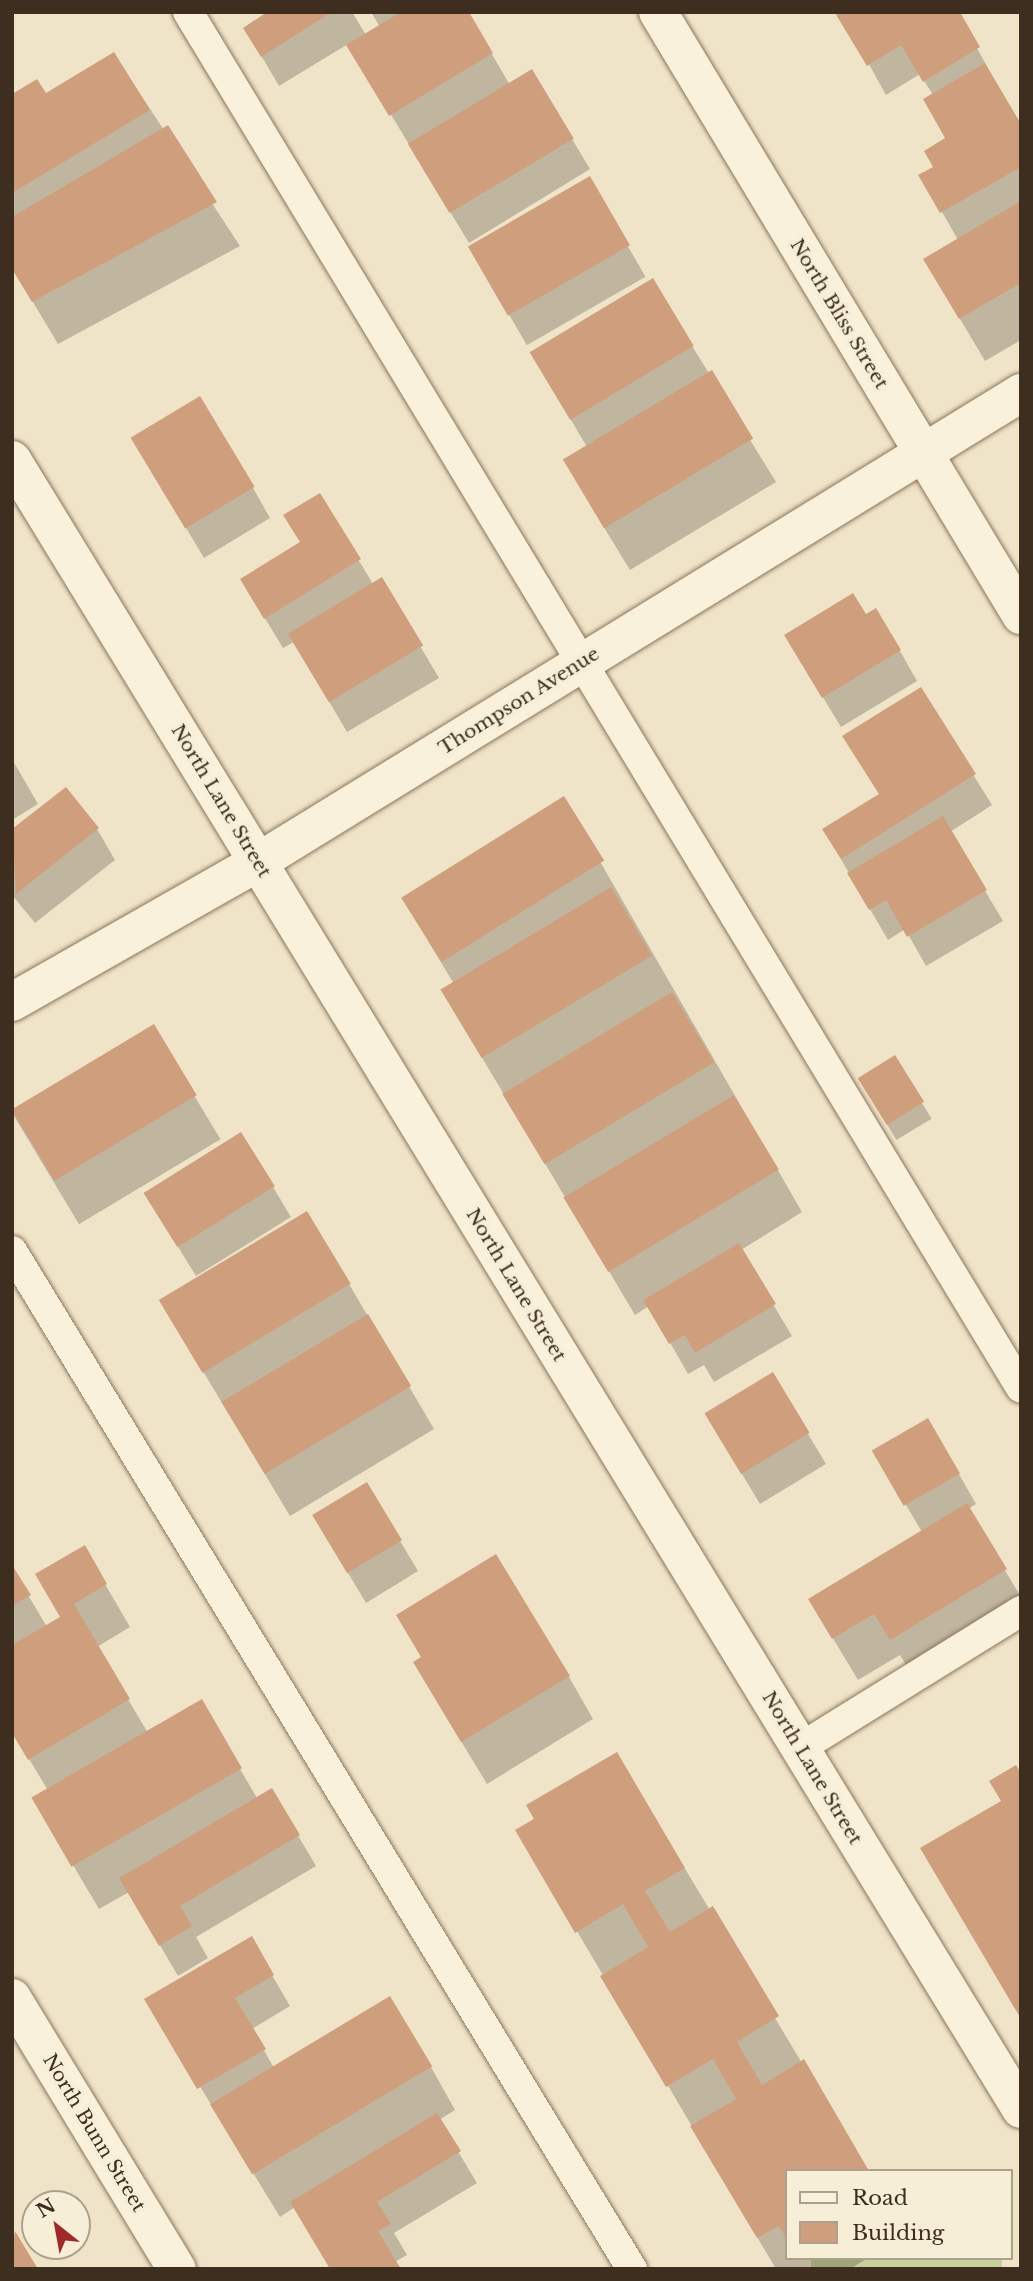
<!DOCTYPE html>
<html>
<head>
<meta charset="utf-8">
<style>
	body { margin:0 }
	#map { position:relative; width:1033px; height:2281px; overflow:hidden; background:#f0e4c8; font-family:"Libre Baskerville",serif }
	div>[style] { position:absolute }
	.green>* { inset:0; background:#c9cf9b; transform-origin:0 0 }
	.shadow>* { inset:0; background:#0003; transform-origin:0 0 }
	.building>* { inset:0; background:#cf9f7d; transform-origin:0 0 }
	.roads { filter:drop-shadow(0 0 2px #8d765c) drop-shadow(0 0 2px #8d765c) }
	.lane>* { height:30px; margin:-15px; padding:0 15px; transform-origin:15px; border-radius:15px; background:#faf1dc }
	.street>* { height:38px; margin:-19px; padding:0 19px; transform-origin:19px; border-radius:19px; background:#faf1dc }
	span { translate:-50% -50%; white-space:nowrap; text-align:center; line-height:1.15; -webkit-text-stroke:7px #f7eed8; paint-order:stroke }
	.street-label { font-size:19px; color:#3d2e20 }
	.frame { position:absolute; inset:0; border:14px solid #3d2e20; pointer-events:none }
	.legend { position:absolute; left:785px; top:2169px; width:228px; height:91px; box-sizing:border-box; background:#f7eed8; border:2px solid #ada18e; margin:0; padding:9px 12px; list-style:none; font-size:21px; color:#3d2e20 }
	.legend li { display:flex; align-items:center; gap:14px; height:35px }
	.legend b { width:35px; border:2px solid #ada18e }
	.north { position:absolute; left:21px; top:2190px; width:70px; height:70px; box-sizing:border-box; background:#f7eed8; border:2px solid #ada18e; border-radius:50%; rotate:329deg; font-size:19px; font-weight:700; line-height:28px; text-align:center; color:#3d2e20 }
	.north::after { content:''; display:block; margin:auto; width:24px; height:32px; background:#9e2a2b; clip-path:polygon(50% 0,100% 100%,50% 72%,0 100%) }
</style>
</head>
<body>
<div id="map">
	<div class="green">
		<div style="left:811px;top:2258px;width:191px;height:22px"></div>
	</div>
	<div class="shadow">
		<div style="clip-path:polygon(271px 12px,352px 12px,366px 35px,380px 27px,371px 12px,467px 12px,510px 85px,572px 139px,590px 169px,469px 243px,348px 44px,279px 86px,245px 28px)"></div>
		<div style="clip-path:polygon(840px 12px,957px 12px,1021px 128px,1021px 340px,985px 361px,950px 302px,958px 240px,921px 175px,935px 167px,947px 139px,933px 95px,920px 74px,886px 95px)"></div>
		<div style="clip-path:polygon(114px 54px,240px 246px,58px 344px,12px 267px,12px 116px)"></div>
		<div style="left:589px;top:179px;width:113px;height:137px;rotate:60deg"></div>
		<div style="clip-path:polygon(652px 281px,776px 482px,630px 570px,589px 503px,587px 447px,549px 383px)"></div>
		<div style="clip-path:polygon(151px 469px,253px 488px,270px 518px,204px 558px)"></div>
		<div style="clip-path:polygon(320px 496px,373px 584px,381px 580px,439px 678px,347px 732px,294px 642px,283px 648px,260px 610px,301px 543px)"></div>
		<div style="clip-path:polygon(865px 616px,900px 651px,917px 681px,841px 727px,804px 666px)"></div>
		<div style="clip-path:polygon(920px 689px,992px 805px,950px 832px,1003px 921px,926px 966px,905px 929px,888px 940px,824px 830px,880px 795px)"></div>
		<div style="clip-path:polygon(12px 759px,38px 804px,12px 820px)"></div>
		<div style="clip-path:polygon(564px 799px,802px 1212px,741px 1250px,792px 1336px,714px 1382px,704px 1365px,688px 1374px,649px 1306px,635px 1315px,468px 1034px,454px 984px,427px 939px)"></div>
		<div style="clip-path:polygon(97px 829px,115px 860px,35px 923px,12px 895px,12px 831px)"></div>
		<div style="left:153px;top:1027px;width:131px;height:165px;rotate:59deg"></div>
		<div style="left:895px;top:1058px;width:71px;height:41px;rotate:59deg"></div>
		<div style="clip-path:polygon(241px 1134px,291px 1217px,196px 1276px,164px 1224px)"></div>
		<div style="clip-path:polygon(349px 1284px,434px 1429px,290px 1516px,186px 1343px)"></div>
		<div style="clip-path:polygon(928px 1420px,976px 1504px,968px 1509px,1021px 1597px,916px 1681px,900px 1655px,858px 1680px,810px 1600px,922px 1532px,874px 1451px)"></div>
		<div style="clip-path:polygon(808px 1434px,826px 1464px,760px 1504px,724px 1444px)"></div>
		<div style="clip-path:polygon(366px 1484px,418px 1571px,366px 1603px,332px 1546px)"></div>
		<div style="clip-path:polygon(84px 1548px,130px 1627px,97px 1647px,148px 1733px,201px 1702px,257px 1798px,271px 1790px,316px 1866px,196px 1937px,208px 1958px,178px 1976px,129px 1892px,99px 1909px,60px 1843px,49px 1792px,12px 1731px,12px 1568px,47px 1627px,62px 1618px)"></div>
		<div style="clip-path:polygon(423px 1658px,569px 1677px,593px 1719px,487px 1784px,439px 1705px)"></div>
		<div style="clip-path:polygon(616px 1754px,867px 2171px,786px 2171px,786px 2258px,868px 2258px,850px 2269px,776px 2269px,518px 1831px)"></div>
		<div style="clip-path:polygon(251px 1939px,290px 2006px,252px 2029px,274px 2068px,431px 2067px,455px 2110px,439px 2120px,477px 2183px,394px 2233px,407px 2255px,395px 2262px,295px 2207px,280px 2217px,147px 2000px)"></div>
		<div style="clip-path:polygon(14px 2233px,36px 2269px,12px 2269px)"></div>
	</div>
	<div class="building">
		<div style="clip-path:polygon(267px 12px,332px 12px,261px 57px,243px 28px)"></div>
		<div style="clip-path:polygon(401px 12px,469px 12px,493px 53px,389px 116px,346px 45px)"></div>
		<div style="clip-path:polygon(960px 12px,980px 47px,923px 82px,901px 45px,867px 66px,835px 13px)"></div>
		<div style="clip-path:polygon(114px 52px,150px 110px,12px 193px,12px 94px,37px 79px,46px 93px)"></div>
		<div style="clip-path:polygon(985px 63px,1021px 124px,1021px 167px,940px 213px,918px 175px,933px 167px,924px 151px,945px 138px,923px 99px)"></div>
		<div style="left:532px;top:69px;width:81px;height:145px;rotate:59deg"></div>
		<div style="clip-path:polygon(168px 125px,217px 202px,32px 302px,12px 269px,12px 217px)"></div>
		<div style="left:590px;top:176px;width:80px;height:141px;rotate:60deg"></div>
		<div style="clip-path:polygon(1021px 201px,1021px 283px,959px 319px,923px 259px)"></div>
		<div style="left:653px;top:278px;width:79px;height:144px;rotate:59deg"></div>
		<div style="left:712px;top:370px;width:80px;height:174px;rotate:59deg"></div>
		<div style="left:200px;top:396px;width:106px;height:81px;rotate:59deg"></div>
		<div style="clip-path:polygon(320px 493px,361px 559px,264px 619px,240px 579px,300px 542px,283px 515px)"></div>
		<div style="left:382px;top:577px;width:80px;height:110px;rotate:59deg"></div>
		<div style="clip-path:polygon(853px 593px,866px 614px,876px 608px,901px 650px,822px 698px,784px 635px)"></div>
		<div style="clip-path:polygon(921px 687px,976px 774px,841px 859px,822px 829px,879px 794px,842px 736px)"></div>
		<div style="clip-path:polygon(66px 787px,99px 828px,16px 894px,12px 829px)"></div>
		<div style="left:564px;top:796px;width:76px;height:192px;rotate:58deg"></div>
		<div style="clip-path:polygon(943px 816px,987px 890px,907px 937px,886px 900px,869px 910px,847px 873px)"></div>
		<div style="left:611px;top:887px;width:80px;height:199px;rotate:59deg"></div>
		<div style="left:672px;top:992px;width:82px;height:198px;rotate:59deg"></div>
		<div style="left:154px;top:1024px;width:83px;height:166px;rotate:59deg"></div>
		<div style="left:895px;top:1055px;width:55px;height:44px;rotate:58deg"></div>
		<div style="left:734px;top:1095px;width:87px;height:199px;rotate:59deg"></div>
		<div style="left:241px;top:1132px;width:64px;height:115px;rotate:58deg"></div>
		<div style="left:307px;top:1211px;width:85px;height:173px;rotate:59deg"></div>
		<div style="clip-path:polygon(739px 1243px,776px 1304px,695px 1353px,685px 1335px,669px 1344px,643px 1300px)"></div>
		<div style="left:368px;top:1314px;width:84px;height:171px;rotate:59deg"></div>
		<div style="left:773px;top:1372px;width:71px;height:80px;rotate:59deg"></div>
		<div style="left:928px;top:1418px;width:64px;height:65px;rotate:60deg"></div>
		<div style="left:367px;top:1482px;width:68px;height:64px;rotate:59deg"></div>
		<div style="clip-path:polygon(967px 1503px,1007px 1569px,890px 1640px,874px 1614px,832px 1639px,808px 1599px)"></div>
		<div style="clip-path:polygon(85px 1545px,107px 1584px,74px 1604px,130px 1699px,28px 1760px,12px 1733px,12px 1645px,60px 1617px,35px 1574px)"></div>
		<div style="clip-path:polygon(496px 1554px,570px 1676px,461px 1742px,413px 1662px,421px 1657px,396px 1615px)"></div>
		<div style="clip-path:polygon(12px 1565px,31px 1595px,12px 1606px)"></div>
		<div style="left:202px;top:1699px;width:80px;height:197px;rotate:60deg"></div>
		<div style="clip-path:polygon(617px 1752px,685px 1868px,645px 1891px,670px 1932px,713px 1906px,779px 2016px,737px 2042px,762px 2085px,804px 2059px,869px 2171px,786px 2171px,786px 2238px,779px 2226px,757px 2238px,690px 2126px,736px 2099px,713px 2059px,666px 2087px,600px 1976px,648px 1947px,623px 1904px,575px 1933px,515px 1830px,534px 1819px,526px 1805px)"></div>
		<div style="clip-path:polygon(1016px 1765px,1021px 1773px,1021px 2019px,920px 1848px,1001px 1801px,989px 1781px)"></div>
		<div style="clip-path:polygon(272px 1788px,300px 1835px,180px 1906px,192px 1926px,159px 1946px,119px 1878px)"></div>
		<div style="clip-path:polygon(252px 1936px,274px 1975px,235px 1998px,266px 2049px,197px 2089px,144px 1999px)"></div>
		<div style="left:390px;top:1996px;width:82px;height:210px;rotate:59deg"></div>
		<div style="clip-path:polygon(437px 2113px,461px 2151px,377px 2202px,391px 2224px,378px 2231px,401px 2269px,330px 2269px,290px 2202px)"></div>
		<div style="clip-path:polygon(15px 2231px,38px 2269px,12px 2269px)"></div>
	</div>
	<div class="roads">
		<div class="lane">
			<div style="left:188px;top:12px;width:1608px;rotate:58.81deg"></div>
			<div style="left:12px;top:1251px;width:1192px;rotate:58.66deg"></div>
			<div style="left:800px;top:1748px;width:260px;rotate:-31.8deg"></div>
		</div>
		<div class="street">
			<div style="left:658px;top:12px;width:704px;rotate:58.95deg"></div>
			<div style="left:12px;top:460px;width:1933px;rotate:58.54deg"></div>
			<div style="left:12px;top:1002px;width:283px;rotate:-29.6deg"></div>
			<div style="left:258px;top:862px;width:896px;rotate:-31.58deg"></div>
			<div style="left:12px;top:1998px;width:317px;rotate:58.7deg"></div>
		</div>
	</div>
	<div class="street-label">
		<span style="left:839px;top:314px;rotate:59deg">North Bliss Street</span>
		<span style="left:519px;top:701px;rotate:-32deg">Thompson Avenue</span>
		<span style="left:221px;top:801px;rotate:59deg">North Lane Street</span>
		<span style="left:516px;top:1285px;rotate:59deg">North Lane Street</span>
		<span style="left:812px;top:1768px;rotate:59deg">North Lane Street</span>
		<span style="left:94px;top:2133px;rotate:59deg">North Bunn Street</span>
	</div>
	<div class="frame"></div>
	<ul class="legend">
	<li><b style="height:9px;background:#faf1dc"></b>Road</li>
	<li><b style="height:19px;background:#cf9f7d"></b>Building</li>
	</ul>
	<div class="north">N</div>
</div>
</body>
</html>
